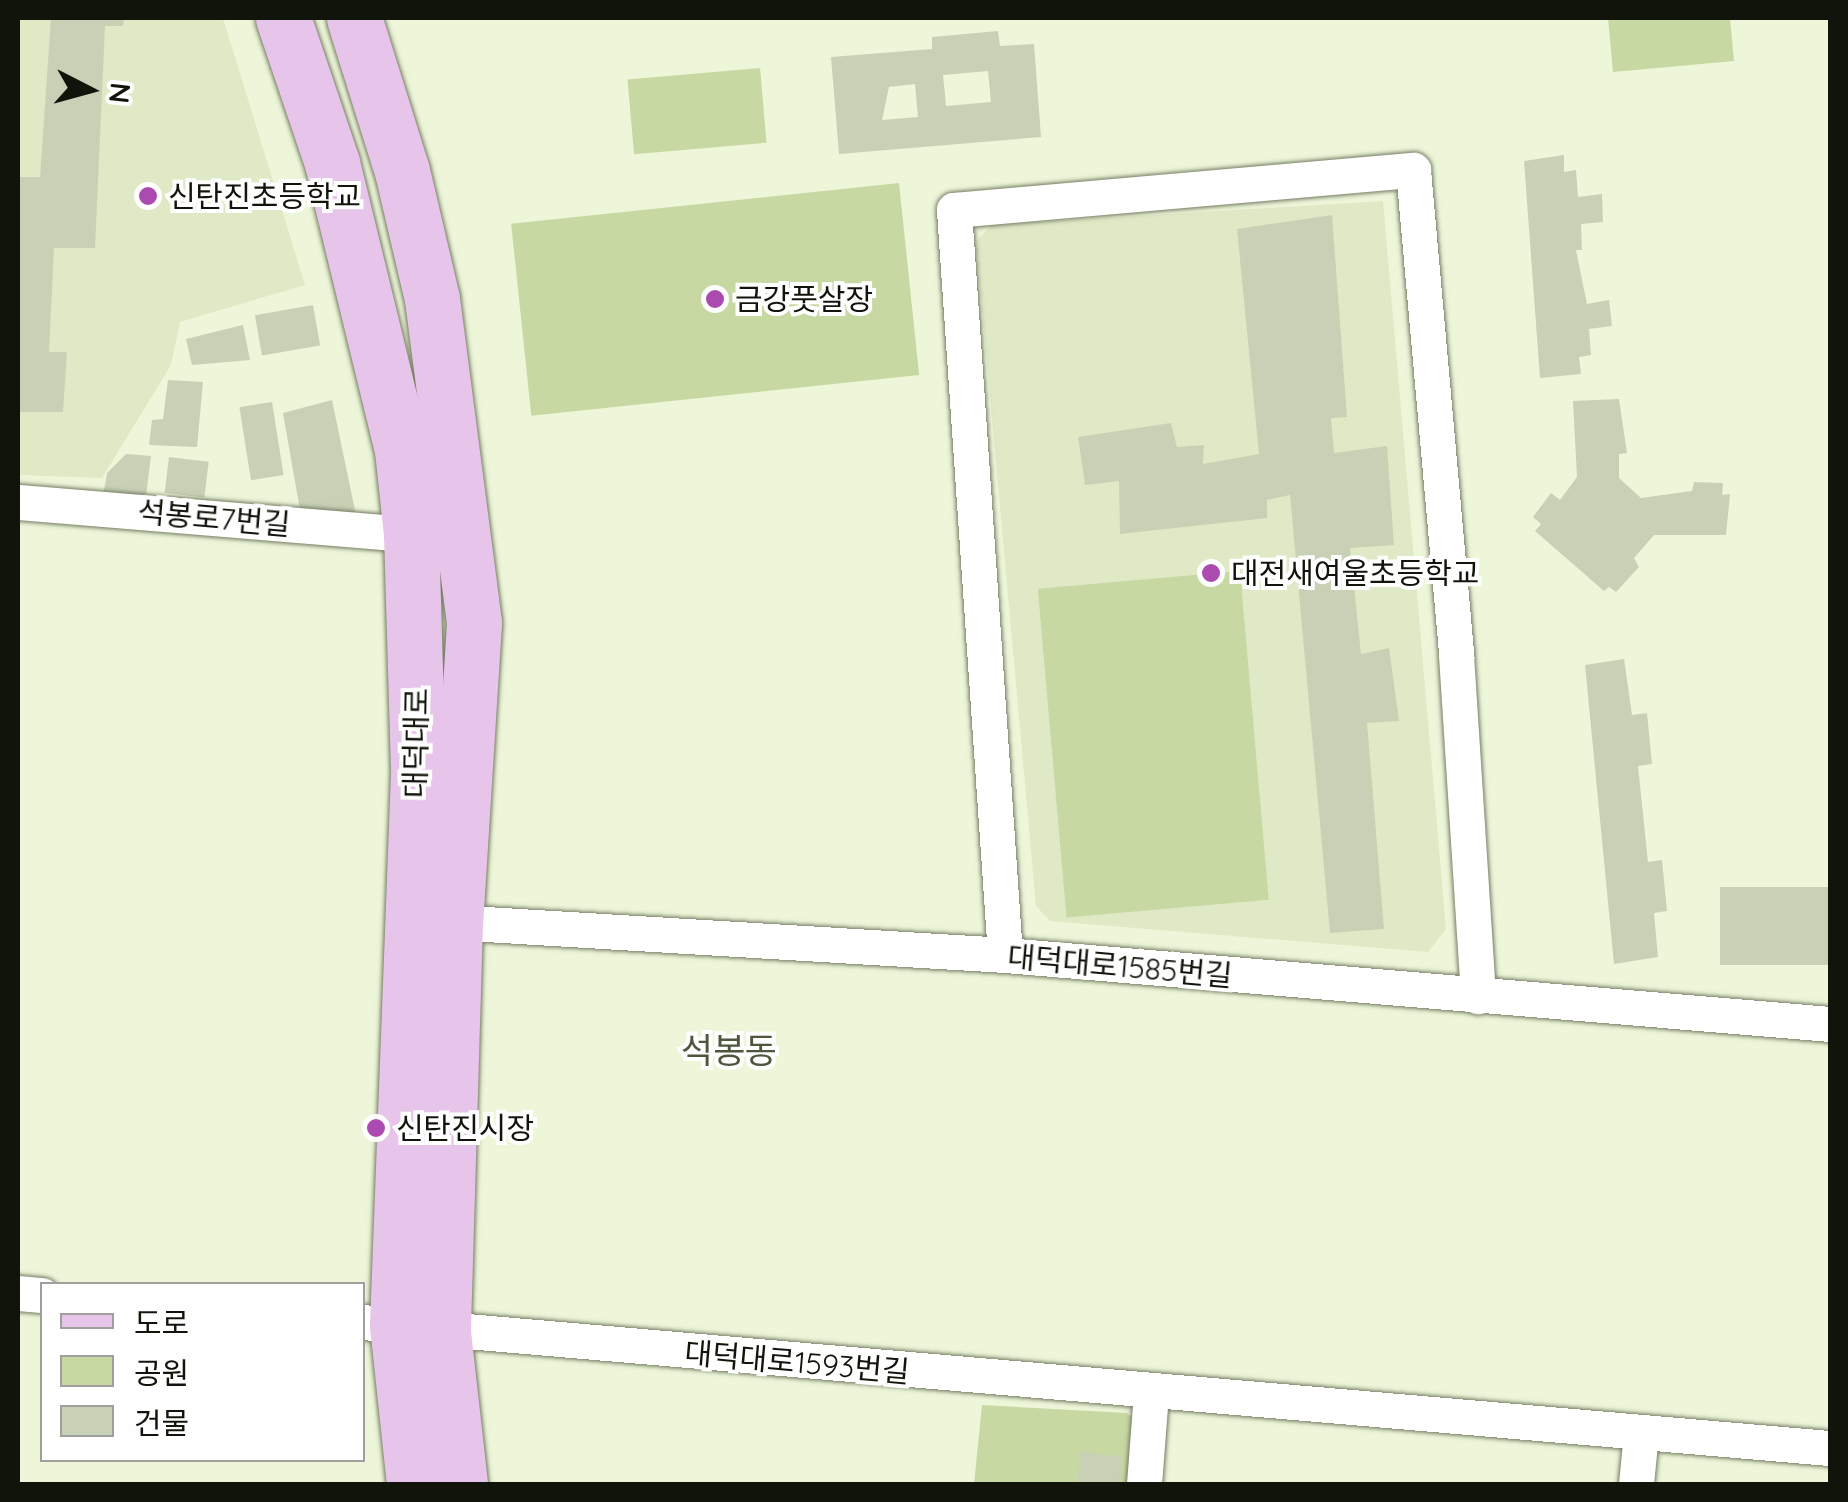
<!DOCTYPE html>
<html>
<head>
<meta charset="utf-8">
<style>
	body { margin:0 }
	#map { position:relative; width:1848px; height:1502px; overflow:hidden; background:#edf6d9; font-family:Quicksand,"Noto Sans KR",sans-serif }
	div>[style] { position:absolute }
	.built>* { inset:0; background:#dfe9c6 }
	.green>* { inset:0; background:#c8d8a2; transform-origin:0 0 }
	.building>* { inset:0; background:#c8d1b5; transform-origin:0 0 }
	.roads { filter:drop-shadow(0 0 2px #767d64) drop-shadow(0 0 2px #767d64) }
	.street>* { height:35px; margin:-17.5px; padding:0 17.5px; transform-origin:17.5px; border-radius:17.5px; background:#fff }
	.primary>* { height:55px; margin:-27.5px; padding:0 27.5px; transform-origin:27.5px; border-radius:27.5px; background:#e7c4e9 }
	.dots>* { width:28px; height:28px; translate:-50% -50%; box-sizing:border-box; border:5px solid #fefefe; border-radius:50% }
	span { translate:-50% -50%; white-space:nowrap; text-align:center; line-height:1.15; -webkit-text-stroke:8px #fefefe; paint-order:stroke }
	.poi-label { font-size:30px; color:#11140a }
	.left { translate:0 -50%; text-align:left }
	.street-label { font-size:30px; color:#11140a }
	.quarter-label { font-size:35px; color:#4f563e }
	.frame { position:absolute; inset:0; border:20px solid #11140a; pointer-events:none }
	.legend { position:absolute; left:40px; top:1282px; width:325px; height:180px; box-sizing:border-box; background:#fefefe; border:2px solid #9fa09c; margin:0; padding:12px 18px; list-style:none; font-size:30px; color:#11140a }
	.legend li { display:flex; align-items:center; gap:20px; height:50px }
	.legend b { width:50px; border:2px solid #9fa09c }
	.north { position:absolute; left:40px; top:40px; width:100px; height:100px; -webkit-text-stroke:8px #fefefe; paint-order:stroke; rotate:96deg; font-size:28px; font-weight:700; line-height:40px; text-align:center; color:#11140a }
	.north::after { content:''; display:block; margin:auto; width:35px; height:45px; background:#11140a; clip-path:polygon(50% 0,100% 100%,50% 72%,0 100%) }
</style>
</head>
<body>
<div id="map">
	<div class="built">
		<div style="clip-path:polygon(18px 18px,223px 18px,305px 285px,180px 322px,171px 365px,102px 478px,18px 475px)"></div>
		<div style="clip-path:polygon(1383px 201px,1446px 929px,1428px 952px,1050px 921px,1036px 906px,976px 241px,993px 225px)"></div>
	</div>
	<div class="green">
		<div style="clip-path:polygon(1608px 18px,1730px 18px,1734px 61px,1613px 72px)"></div>
		<div style="left:760px;top:68px;width:75px;height:133px;rotate:85deg"></div>
		<div style="left:899px;top:183px;width:193px;height:390px;rotate:84deg"></div>
		<div style="left:1240px;top:571px;width:330px;height:203px;rotate:85deg"></div>
		<div style="clip-path:polygon(982px 1405px,1127px 1413px,1146px 1429px,1142px 1484px,974px 1484px)"></div>
	</div>
	<div class="building">
		<div style="clip-path:polygon(51px 18px,124px 18px,123px 26px,105px 26px,95px 248px,54px 248px,49px 352px,67px 352px,63px 412px,18px 412px,18px 177px,40px 177px)"></div>
		<div style="clip-path:polygon(evenodd,998px 31px,1000px 46px,1034px 44px,1041px 137px,839px 154px,831px 57px,932px 49px,932px 37px,998px 31px,988px 71px,991px 102px,946px 106px,943px 75px,988px 71px,998px 31px,915px 84px,918px 117px,882px 120px,889px 87px,915px 84px)"></div>
		<div style="clip-path:polygon(1564px 155px,1564px 172px,1576px 170px,1578px 197px,1602px 194px,1603px 222px,1581px 224px,1582px 250px,1576px 250px,1587px 304px,1609px 300px,1612px 326px,1589px 329px,1591px 355px,1579px 357px,1581px 374px,1540px 378px,1524px 161px)"></div>
		<div style="clip-path:polygon(1332px 215px,1347px 417px,1331px 418px,1334px 453px,1387px 446px,1394px 545px,1350px 548px,1361px 654px,1389px 648px,1399px 721px,1367px 723px,1384px 929px,1330px 933px,1290px 495px,1267px 500px,1267px 518px,1120px 534px,1119px 481px,1085px 485px,1078px 437px,1171px 423px,1177px 447px,1204px 445px,1203px 464px,1259px 454px,1237px 229px)"></div>
		<div style="left:313px;top:305px;width:41px;height:59px;rotate:80deg"></div>
		<div style="clip-path:polygon(243px 325px,250px 360px,192px 365px,186px 339px)"></div>
		<div style="clip-path:polygon(168px 380px,203px 382px,197px 447px,149px 445px,152px 420px,163px 419px)"></div>
		<div style="clip-path:polygon(1619px 399px,1627px 453px,1619px 454px,1619px 478px,1641px 498px,1692px 491px,1694px 482px,1723px 483px,1722px 495px,1730px 494px,1726px 535px,1654px 535px,1634px 558px,1639px 567px,1616px 592px,1609px 587px,1604px 591px,1535px 531px,1541px 524px,1533px 517px,1551px 493px,1560px 500px,1577px 477px,1573px 401px)"></div>
		<div style="clip-path:polygon(332px 400px,356px 515px,300px 510px,283px 413px)"></div>
		<div style="left:272px;top:402px;width:74px;height:33px;rotate:81deg"></div>
		<div style="clip-path:polygon(126px 454px,151px 456px,146px 496px,104px 491px,107px 473px)"></div>
		<div style="left:169px;top:457px;width:40px;height:36px;rotate:7deg"></div>
		<div style="clip-path:polygon(1624px 659px,1632px 715px,1647px 713px,1652px 764px,1638px 766px,1648px 862px,1662px 860px,1667px 911px,1654px 913px,1658px 957px,1614px 964px,1585px 665px)"></div>
		<div style="left:1830px;top:887px;width:78px;height:110px;rotate:90deg"></div>
		<div style="clip-path:polygon(1080px 1452px,1122px 1457px,1120px 1484px,1077px 1484px)"></div>
	</div>
	<div class="roads">
		<div class="street">
			<div style="left:18px;top:502px;width:394px;rotate:4.7deg"></div>
			<div style="left:435px;top:921px;width:571px;rotate:3.41deg"></div>
			<div style="left:1005px;top:955px;width:828px;rotate:4.78deg"></div>
			<div style="left:1005px;top:955px;width:747px;rotate:-93.92deg"></div>
			<div style="left:954px;top:210px;width:461px;rotate:-5deg"></div>
			<div style="left:1413px;top:170px;width:487px;rotate:84.9deg"></div>
			<div style="left:1456px;top:655px;width:342px;rotate:86.3deg"></div>
			<div style="left:18px;top:1293px;width:24px;rotate:5deg"></div>
			<div style="left:362px;top:1322px;width:1473px;rotate:4.91deg"></div>
			<div style="left:1144px;top:1484px;width:92px;rotate:-85.6deg"></div>
			<div style="left:1636px;top:1484px;width:51px;rotate:-84.4deg"></div>
		</div>
		<div class="primary">
			<div style="left:283px;top:18px;width:153px;rotate:71.3deg"></div>
			<div style="left:332px;top:163px;width:295px;rotate:76.3deg"></div>
			<div style="left:402px;top:450px;width:84px;rotate:83.9deg"></div>
			<div style="left:411px;top:534px;width:239px;rotate:88.3deg"></div>
			<div style="left:418px;top:773px;width:552px;rotate:92.18deg"></div>
			<div style="left:397px;top:1325px;width:160px;rotate:83.9deg"></div>
			<div style="left:354px;top:18px;width:160px;rotate:72.6deg"></div>
			<div style="left:402px;top:171px;width:131px;rotate:76.8deg"></div>
			<div style="left:432px;top:299px;width:327px;rotate:82.6deg"></div>
			<div style="left:474px;top:623px;width:301px;rotate:93.6deg"></div>
			<div style="left:455px;top:923px;width:409px;rotate:91.7deg"></div>
			<div style="left:443px;top:1332px;width:153px;rotate:83.6deg"></div>
		</div>
	</div>
	<div class="dots">
		<div style="left:148px;top:196px;background:#ab4ab1"></div>
		<div style="left:715px;top:299px;background:#ab4ab1"></div>
		<div style="left:1211px;top:573px;background:#ab4ab1"></div>
		<div style="left:376px;top:1128px;background:#ab4ab1"></div>
	</div>
	<div class="poi-label">
		<span class="left" style="left:168px;top:196px">신탄진초등학교</span>
		<span class="left" style="left:735px;top:299px">금강풋살장</span>
		<span class="left" style="left:1231px;top:573px">대전새여울초등학교</span>
		<span class="left" style="left:396px;top:1128px">신탄진시장</span>
	</div>
	<div class="street-label">
		<span style="left:214px;top:518px;rotate:5deg">석봉로7번길</span>
		<span style="left:416px;top:743px;rotate:-89deg">대덕대로</span>
		<span style="left:1120px;top:966px;rotate:5deg">대덕대로1585번길</span>
		<span style="left:797px;top:1362px;rotate:5deg">대덕대로1593번길</span>
	</div>
	<div class="quarter-label">
		<span style="left:729px;top:1050px">석봉동</span>
	</div>
	<div class="frame"></div>
	<ul class="legend">
	<li><b style="height:12px;background:#e7c4e9"></b>도로</li>
	<li><b style="height:28px;background:#c8d8a2"></b>공원</li>
	<li><b style="height:28px;background:#c8d1b5"></b>건물</li>
	</ul>
	<div class="north">N</div>
</div>
</body>
</html>
